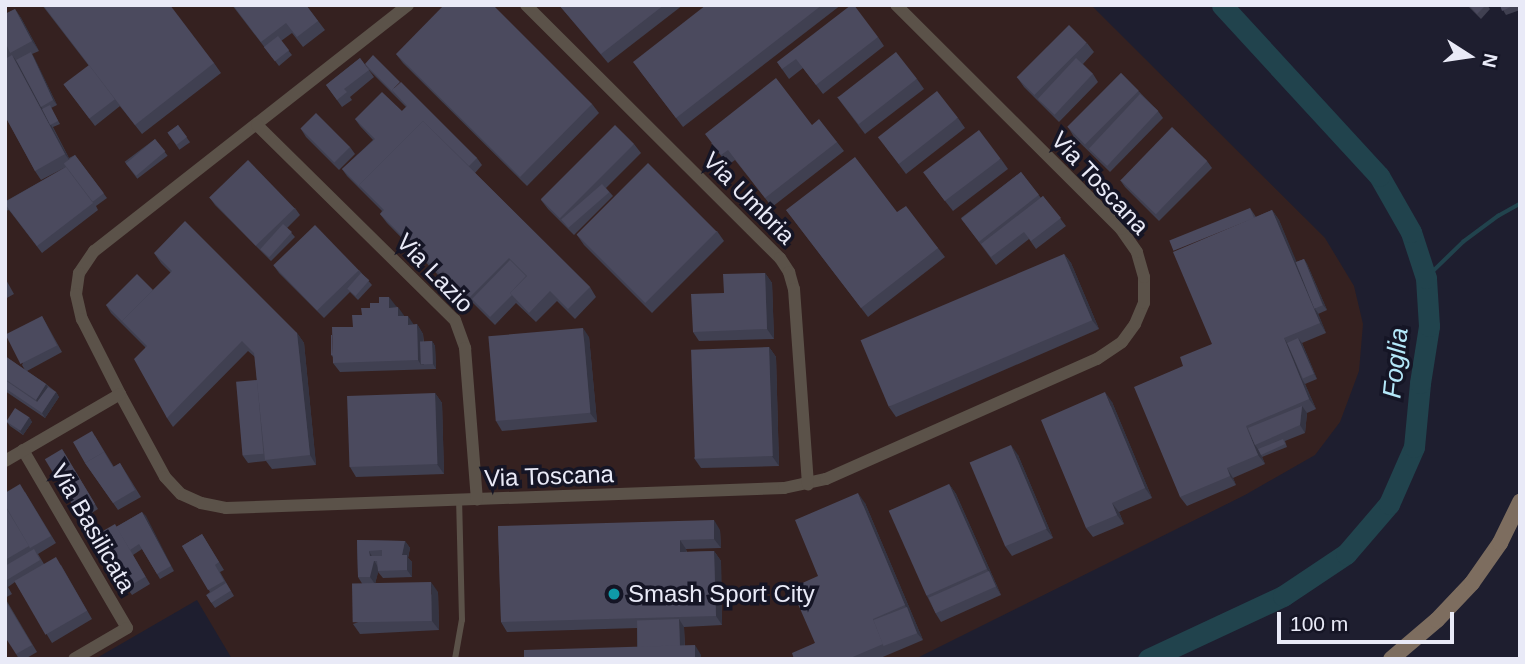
<!DOCTYPE html>
<html>
<head>
<meta charset="utf-8">
<style>
	body { margin:0 }
	#map { position:relative; width:1525px; height:664px; overflow:hidden; background:#1e1e2f; font-family:Helvetica,sans-serif }
	div>[style] { position:absolute }
	.industrial>* { inset:0; background:#352120 }
	.stream>* { height:3.5px; margin:-1.75px; padding:0 1.75px; transform-origin:1.75px; border-radius:1.75px; background:#21434d }
	.river>* { height:21px; margin:-10.5px; padding:0 10.5px; transform-origin:10.5px; border-radius:10.5px; background:#21434d }
	.lane>* { height:6px; margin:-3px; padding:0 3px; transform-origin:3px; border-radius:3px; background:#5b5249 }
	.street>* { height:12px; margin:-6px; padding:0 6px; transform-origin:6px; border-radius:6px; background:#5b5249 }
	.secondary>* { height:16px; margin:-8px; padding:0 8px; transform-origin:8px; border-radius:8px; background:#7d6d5f }
	.wall>* { inset:0; background:#404051; transform-origin:0 0 }
	.shaded-wall>* { inset:0; background:#343442 }
	.building>* { inset:0; background:#4b4a5e; transform-origin:0 0 }
	.dots>* { width:19px; height:19px; translate:-50% -50%; box-sizing:border-box; border:4px solid #151525; border-radius:50% }
	span { translate:-50% -50%; white-space:nowrap; text-align:center; line-height:1.15; -webkit-text-stroke:7px #151525; paint-order:stroke }
	.street-label { font-size:24px; color:#e9eaf7 }
	.poi-label { font-size:24px; color:#e9eaf7 }
	.left { translate:0 -50%; text-align:left }
	.water-label { font-size:26px; color:#b4e8f9; font-style:italic }
	.frame { position:absolute; inset:0; border:7px solid #e9eaf7; pointer-events:none }
	.north { position:absolute; left:1434px; top:21px; width:70px; height:70px; -webkit-text-stroke:5px #151525; paint-order:stroke; rotate:102deg; font-size:19px; font-weight:700; line-height:28px; text-align:center; color:#e9eaf7 }
	.north::after { content:''; display:block; margin:auto; width:24px; height:32px; background:#e9eaf7; clip-path:polygon(50% 0,100% 100%,50% 72%,0 100%) }
	.scale { position:absolute; left:1277px; top:612px; width:177px; height:32px; box-sizing:border-box; border:4px solid #e9eaf7; border-top:0; padding-left:9px; font-size:21px; line-height:24px; white-space:nowrap; color:#e9eaf7; -webkit-text-stroke:5px #151525; paint-order:stroke }
</style>
</head>
<body>
<div id="map">
	<div class="industrial">
		<div style="clip-path:polygon(5px 5px,1091px 5px,1325px 238px,1354px 286px,1363px 324px,1359px 371px,1340px 422px,1315px 455px,1245px 495px,915px 659px,232px 659px,197px 600px,95px 659px,5px 659px)"></div>
	</div>
	<div class="stream">
		<div style="left:1426px;top:278px;width:52px;rotate:-44.2deg"></div>
		<div style="left:1463px;top:242px;width:44px;rotate:-36.6deg"></div>
		<div style="left:1498px;top:216px;width:25px;rotate:-29deg"></div>
	</div>
	<div class="river">
		<div style="left:1148px;top:659px;width:149px;rotate:-25deg"></div>
		<div style="left:1283px;top:596px;width:76px;rotate:-33.7deg"></div>
		<div style="left:1346px;top:554px;width:66px;rotate:-49.3deg"></div>
		<div style="left:1389px;top:504px;width:62px;rotate:-66.3deg"></div>
		<div style="left:1414px;top:447px;width:64px;rotate:-84.6deg"></div>
		<div style="left:1420px;top:383px;width:58px;rotate:-81deg"></div>
		<div style="left:1429px;top:326px;width:48px;rotate:-93.6deg"></div>
		<div style="left:1426px;top:278px;width:48px;rotate:-108.1deg"></div>
		<div style="left:1411px;top:232px;width:64px;rotate:-119.7deg"></div>
		<div style="left:1379px;top:176px;width:232px;rotate:-132.6deg"></div>
	</div>
	<div class="lane">
		<div style="left:455px;top:659px;width:40px;rotate:-80deg"></div>
		<div style="left:462px;top:620px;width:119px;rotate:-91.4deg"></div>
	</div>
	<div class="street">
		<div style="left:408px;top:5px;width:399px;rotate:141.9deg"></div>
		<div style="left:94px;top:251px;width:27px;rotate:124deg"></div>
		<div style="left:79px;top:273px;width:21px;rotate:98deg"></div>
		<div style="left:76px;top:294px;width:26px;rotate:77deg"></div>
		<div style="left:82px;top:319px;width:84px;rotate:63.1deg"></div>
		<div style="left:120px;top:394px;width:94px;rotate:61.5deg"></div>
		<div style="left:165px;top:477px;width:23px;rotate:47deg"></div>
		<div style="left:181px;top:494px;width:22px;rotate:24deg"></div>
		<div style="left:201px;top:503px;width:25px;rotate:11deg"></div>
		<div style="left:226px;top:508px;width:558px;rotate:-2.05deg"></div>
		<div style="left:784px;top:488px;width:43px;rotate:-12.1deg"></div>
		<div style="left:826px;top:479px;width:296px;rotate:-23.9deg"></div>
		<div style="left:1097px;top:359px;width:30px;rotate:-34deg"></div>
		<div style="left:1122px;top:342px;width:22px;rotate:-54deg"></div>
		<div style="left:1135px;top:324px;width:23px;rotate:-67deg"></div>
		<div style="left:1144px;top:303px;width:26px;rotate:-90deg"></div>
		<div style="left:1144px;top:277px;width:26px;rotate:-106deg"></div>
		<div style="left:1137px;top:252px;width:28px;rotate:-125deg"></div>
		<div style="left:1121px;top:229px;width:317px;rotate:-135.1deg"></div>
		<div style="left:526px;top:5px;width:359px;rotate:44.9deg"></div>
		<div style="left:780px;top:258px;width:17px;rotate:57deg"></div>
		<div style="left:789px;top:272px;width:18px;rotate:74deg"></div>
		<div style="left:794px;top:289px;width:196px;rotate:85.9deg"></div>
		<div style="left:257px;top:125px;width:278px;rotate:44.6deg"></div>
		<div style="left:455px;top:320px;width:30px;rotate:70deg"></div>
		<div style="left:465px;top:348px;width:152px;rotate:85.5deg"></div>
		<div style="left:23px;top:450px;width:206px;rotate:59.7deg"></div>
		<div style="left:127px;top:628px;width:61px;rotate:149.7deg"></div>
		<div style="left:5px;top:461px;width:133px;rotate:-30.2deg"></div>
	</div>
	<div class="secondary">
		<div style="left:1391px;top:659px;width:60px;rotate:-40.3deg"></div>
		<div style="left:1437px;top:620px;width:51px;rotate:-46.6deg"></div>
		<div style="left:1472px;top:583px;width:49px;rotate:-55deg"></div>
		<div style="left:1500px;top:543px;width:46px;rotate:-64deg"></div>
	</div>
	<div class="wall">
		<div style="clip-path:polygon(42px 5px,214px 63px,221px 73px,142px 134px,119px 105px,120px 106px,95px 126px,64px 85px,89px 66px)"></div>
		<div style="clip-path:polygon(232px 5px,306px 5px,325px 30px,303px 47px,292px 33px,281px 41px,292px 55px,279px 66px)"></div>
		<div style="clip-path:polygon(559px 5px,683px 5px,608px 63px)"></div>
		<div style="clip-path:polygon(706px 5px,841px 5px,683px 127px,640px 71px)"></div>
		<div style="clip-path:polygon(1467px 5px,1487px 5px,1490px 9px,1481px 19px)"></div>
		<div style="clip-path:polygon(1500px 5px,1519px 5px,1520px 10px,1506px 15px)"></div>
		<div style="clip-path:polygon(15px 9px,21px 18px,39px 51px,32px 54px,57px 105px,51px 108px,60px 124px,53px 127px,69px 158px,75px 155px,107px 198px,96px 206px,98px 210px,42px 253px,9px 210px,5px 211px,5px 200px,6px 201px,66px 167px,41px 180px,35px 171px,5px 116px,5px 14px)"></div>
		<div style="clip-path:polygon(878px 37px,884px 46px,823px 94px,803px 68px,789px 79px,777px 62px)"></div>
		<div style="clip-path:polygon(1087px 43px,1094px 52px,1083px 64px,1093px 74px,1098px 82px,1059px 122px,1024px 87px,1017px 77px)"></div>
		<div style="clip-path:polygon(396px 54px,592px 104px,599px 113px,527px 186px,403px 63px)"></div>
		<div style="clip-path:polygon(360px 58px,374px 77px,350px 97px,352px 100px,342px 107px,326px 85px)"></div>
		<div style="clip-path:polygon(365px 64px,477px 158px,482px 165px,475px 173px,590px 287px,596px 297px,575px 319px,557px 301px,536px 322px,516px 303px,495px 325px,450px 280px,447px 284px,387px 223px,380px 214px,382px 211px,347px 176px,342px 169px,373px 140px,360px 126px,355px 119px,402px 111px,406px 107px,368px 69px)"></div>
		<div style="clip-path:polygon(1121px 73px,1158px 111px,1163px 118px,1110px 172px,1074px 137px,1068px 127px)"></div>
		<div style="clip-path:polygon(917px 79px,924px 89px,865px 134px,837px 97px)"></div>
		<div style="clip-path:polygon(958px 118px,965px 128px,906px 174px,885px 146px)"></div>
		<div style="left:178px;top:125px;width:21px;height:13px;rotate:55deg"></div>
		<div style="clip-path:polygon(812px 125px,837px 142px,844px 151px,772px 207px,735px 160px,728px 165px,711px 143px)"></div>
		<div style="clip-path:polygon(301px 129px,350px 147px,355px 154px,339px 170px,306px 137px)"></div>
		<div style="left:155px;top:139px;width:21px;height:38px;rotate:53deg"></div>
		<div style="clip-path:polygon(634px 144px,641px 153px,606px 188px,613px 196px,574px 235px,548px 209px,541px 200px)"></div>
		<div style="clip-path:polygon(1001px 159px,1008px 169px,953px 211px,931px 183px)"></div>
		<div style="clip-path:polygon(1207px 161px,1212px 168px,1159px 221px,1125px 187px,1120px 180px)"></div>
		<div style="clip-path:polygon(1021px 172px,1041px 198px,1043px 196px,1066px 226px,1036px 249px,1029px 239px,996px 265px,961px 218px)"></div>
		<div style="clip-path:polygon(210px 198px,295px 208px,300px 215px,287px 228px,295px 237px,271px 261px,215px 205px)"></div>
		<div style="clip-path:polygon(1250px 208px,1256px 217px,1272px 210px,1279px 220px,1296px 262px,1304px 259px,1307px 264px,1327px 310px,1318px 314px,1326px 333px,1302px 343px,1317px 379px,1305px 384px,1316px 409px,1307px 413px,1305px 433px,1285px 441px,1287px 447px,1262px 457px,1265px 464px,1233px 478px,1236px 485px,1187px 506px,1180px 497px,1183px 366px,1212px 344px)"></div>
		<div style="clip-path:polygon(786px 210px,897px 212px,938px 248px,945px 257px,868px 317px)"></div>
		<div style="clip-path:polygon(717px 231px,724px 241px,652px 313px,584px 245px,577px 235px)"></div>
		<div style="clip-path:polygon(154px 253px,297px 333px,304px 343px,316px 465px,272px 469px,266px 461px,248px 463px,243px 456px,257px 380px,255px 357px,248px 351px,173px 427px,167px 418px,145px 347px,111px 313px,106px 305px,153px 290px,171px 273px,161px 263px)"></div>
		<div style="clip-path:polygon(1064px 254px,1071px 263px,1099px 329px,896px 417px,889px 407px)"></div>
		<div style="clip-path:polygon(274px 266px,359px 270px,372px 285px,358px 300px,350px 292px,324px 318px,279px 273px)"></div>
		<div style="clip-path:polygon(765px 273px,772px 283px,774px 339px,699px 341px,693px 332px,724px 293px)"></div>
		<div style="clip-path:polygon(5px 278px,14px 294px,5px 299px)"></div>
		<div style="clip-path:polygon(396px 306px,404px 316px,414px 325px,417px 324px,423px 334px,424px 342px,432px 341px,435px 346px,436px 369px,340px 372px,333px 363px,333px 357px,331px 355px,362px 315px)"></div>
		<div style="clip-path:polygon(42px 316px,62px 352px,27px 371px,46px 384px,56px 392px,59px 397px,45px 418px,5px 391px,5px 356px,25px 370px,22px 365px)"></div>
		<div style="clip-path:polygon(589px 337px,597px 422px,502px 431px,496px 421px)"></div>
		<div style="clip-path:polygon(769px 347px,776px 357px,779px 466px,701px 468px,694px 458px)"></div>
		<div style="clip-path:polygon(435px 393px,442px 403px,444px 474px,356px 477px,350px 467px)"></div>
		<div style="clip-path:polygon(1112px 402px,1152px 498px,1119px 512px,1124px 524px,1093px 537px,1086px 528px)"></div>
		<div style="clip-path:polygon(29px 417px,32px 422px,23px 435px,10px 426px,6px 421px)"></div>
		<div style="clip-path:polygon(95px 436px,114px 467px,120px 463px,141px 497px,118px 510px,85px 463px)"></div>
		<div style="clip-path:polygon(62px 449px,98px 509px,81px 520px,77px 515px)"></div>
		<div style="clip-path:polygon(1018px 455px,1053px 538px,1012px 556px,1005px 546px)"></div>
		<div style="clip-path:polygon(949px 484px,956px 494px,1001px 595px,941px 622px,936px 614px,927px 596px)"></div>
		<div style="clip-path:polygon(25px 492px,56px 543px,38px 554px,44px 564px,61px 565px,92px 619px,52px 643px,15px 582px,8px 587px,12px 594px,5px 598px,5px 493px)"></div>
		<div style="clip-path:polygon(865px 503px,923px 640px,878px 659px,794px 659px,815px 643px,818px 576px)"></div>
		<div style="clip-path:polygon(142px 512px,174px 571px,160px 579px,142px 549px,133px 555px,150px 584px,132px 595px,127px 588px,116px 527px)"></div>
		<div style="clip-path:polygon(498px 526px,720px 530px,721px 548px,686px 549px,687px 552px,714px 551px,721px 561px,722px 625px,684px 627px,685px 646px,701px 655px,701px 659px,524px 659px,637px 647px,637px 628px,507px 632px,501px 622px)"></div>
		<div style="clip-path:polygon(202px 534px,224px 570px,220px 572px,234px 596px,215px 608px,206px 595px,210px 592px,182px 546px)"></div>
		<div style="clip-path:polygon(357px 540px,405px 541px,410px 548px,408px 558px,412px 562px,412px 577px,383px 578px,378px 572px,375px 584px,363px 585px,358px 577px)"></div>
		<div style="clip-path:polygon(438px 592px,439px 630px,360px 634px,353px 624px)"></div>
		<div style="clip-path:polygon(5px 598px,37px 652px,25px 659px,19px 659px,16px 654px)"></div>
	</div>
	<div class="shaded-wall">
		<div style="clip-path:polygon(15px 9px,21px 18px,39px 51px,32px 41px)"></div>
		<div style="clip-path:polygon(31px 52px,34px 57px,57px 105px,53px 100px)"></div>
		<div style="clip-path:polygon(12px 55px,19px 65px,72px 164px,65px 154px)"></div>
		<div style="clip-path:polygon(1272px 210px,1279px 220px,1316px 308px,1315px 309px,1318px 313px,1326px 333px,1320px 323px)"></div>
		<div style="clip-path:polygon(1064px 254px,1071px 263px,1099px 329px,1092px 320px)"></div>
		<div style="clip-path:polygon(1304px 259px,1307px 264px,1327px 310px,1323px 305px)"></div>
		<div style="clip-path:polygon(765px 273px,772px 283px,774px 339px,767px 329px)"></div>
		<div style="clip-path:polygon(389px 297px,396px 306px,396px 317px,389px 308px)"></div>
		<div style="clip-path:polygon(398px 307px,405px 317px,398px 316px)"></div>
		<div style="clip-path:polygon(408px 316px,414px 325px,408px 325px)"></div>
		<div style="clip-path:polygon(417px 324px,423px 334px,424px 365px,421px 365px,424px 370px,418px 360px)"></div>
		<div style="clip-path:polygon(583px 328px,589px 337px,597px 422px,590px 413px)"></div>
		<div style="clip-path:polygon(297px 333px,304px 343px,316px 465px,310px 455px)"></div>
		<div style="clip-path:polygon(1284px 338px,1290px 348px,1302px 379px,1305px 384px,1316px 409px,1309px 399px)"></div>
		<div style="clip-path:polygon(1298px 338px,1302px 343px,1317px 379px,1314px 374px)"></div>
		<div style="clip-path:polygon(432px 341px,435px 346px,436px 369px,433px 364px)"></div>
		<div style="clip-path:polygon(769px 347px,776px 357px,779px 466px,772px 456px)"></div>
		<div style="clip-path:polygon(46px 384px,51px 392px,41px 407px,36px 400px)"></div>
		<div style="clip-path:polygon(56px 392px,59px 397px,45px 418px,42px 413px)"></div>
		<div style="clip-path:polygon(1105px 392px,1112px 402px,1152px 498px,1145px 488px)"></div>
		<div style="clip-path:polygon(435px 393px,442px 403px,444px 474px,437px 464px)"></div>
		<div style="clip-path:polygon(1302px 406px,1307px 413px,1305px 433px,1300px 425px)"></div>
		<div style="clip-path:polygon(29px 417px,32px 422px,23px 435px,19px 430px)"></div>
		<div style="clip-path:polygon(1246px 426px,1255px 445px,1260px 452px,1265px 464px,1258px 455px)"></div>
		<div style="clip-path:polygon(1011px 445px,1018px 455px,1053px 538px,1046px 529px)"></div>
		<div style="clip-path:polygon(1227px 468px,1233px 478px,1236px 485px,1230px 476px)"></div>
		<div style="clip-path:polygon(949px 484px,956px 494px,1001px 595px,996px 587px,987px 569px)"></div>
		<div style="clip-path:polygon(858px 493px,865px 503px,923px 640px,917px 633px,905px 605px)"></div>
		<div style="clip-path:polygon(1112px 503px,1119px 512px,1124px 524px,1117px 515px)"></div>
		<div style="clip-path:polygon(142px 512px,146px 516px,174px 571px,171px 566px)"></div>
		<div style="clip-path:polygon(714px 520px,720px 530px,721px 548px,714px 539px)"></div>
		<div style="clip-path:polygon(680px 540px,686px 549px,687px 562px,680px 552px)"></div>
		<div style="clip-path:polygon(405px 541px,410px 548px,408px 558px,412px 562px,412px 577px,407px 570px,402px 555px)"></div>
		<div style="clip-path:polygon(369px 551px,379px 569px,375px 584px,370px 577px)"></div>
		<div style="clip-path:polygon(714px 551px,721px 561px,722px 625px,716px 616px)"></div>
		<div style="clip-path:polygon(431px 582px,438px 592px,439px 630px,432px 621px)"></div>
		<div style="clip-path:polygon(679px 619px,684px 627px,685px 655px,680px 648px)"></div>
		<div style="clip-path:polygon(695px 645px,701px 655px,701px 659px,695px 659px)"></div>
	</div>
	<div class="building">
		<div style="clip-path:polygon(43px 5px,170px 5px,214px 63px,135px 125px)"></div>
		<div style="clip-path:polygon(233px 5px,306px 5px,318px 21px,297px 37px,286px 23px,261px 42px)"></div>
		<div style="clip-path:polygon(444px 5px,493px 5px,592px 104px,520px 177px,396px 54px)"></div>
		<div style="clip-path:polygon(559px 5px,664px 5px,601px 54px)"></div>
		<div style="clip-path:polygon(706px 5px,822px 5px,676px 118px,633px 62px)"></div>
		<div style="clip-path:polygon(851px 5px,854px 5px,878px 37px,816px 85px,796px 59px,782px 69px,777px 62px)"></div>
		<div style="clip-path:polygon(1469px 5px,1486px 5px,1477px 14px)"></div>
		<div style="clip-path:polygon(1500px 5px,1515px 5px,1502px 11px)"></div>
		<div style="clip-path:polygon(15px 9px,32px 41px,10px 53px,7px 46px,5px 47px,5px 14px)"></div>
		<div style="left:1069px;top:25px;width:25px;height:74px;rotate:45deg"></div>
		<div style="left:278px;top:36px;width:18px;height:18px;rotate:52deg"></div>
		<div style="clip-path:polygon(31px 52px,53px 100px,41px 107px,16px 60px)"></div>
		<div style="left:896px;top:52px;width:34px;height:74px;rotate:52deg"></div>
		<div style="clip-path:polygon(12px 55px,65px 154px,35px 171px,5px 116px,5px 59px)"></div>
		<div style="clip-path:polygon(373px 55px,400px 82px,392px 90px,394px 93px,365px 64px)"></div>
		<div style="clip-path:polygon(360px 58px,369px 70px,344px 89px,347px 92px,337px 100px,326px 85px)"></div>
		<div style="left:1076px;top:58px;width:23px;height:56px;rotate:43deg"></div>
		<div style="left:89px;top:65px;width:43px;height:32px;rotate:53deg"></div>
		<div style="left:1121px;top:73px;width:25px;height:76px;rotate:45deg"></div>
		<div style="clip-path:polygon(776px 78px,812px 125px,819px 119px,837px 142px,765px 198px,728px 150px,721px 155px,705px 134px)"></div>
		<div style="clip-path:polygon(401px 82px,477px 158px,469px 166px,423px 121px,359px 185px,361px 188px,342px 169px,375px 139px,355px 119px,382px 92px,402px 111px,407px 106px,392px 90px)"></div>
		<div style="left:937px;top:91px;width:34px;height:75px;rotate:52deg"></div>
		<div style="left:1140px;top:94px;width:25px;height:75px;rotate:43deg"></div>
		<div style="left:50px;top:105px;width:18px;height:9px;rotate:63deg"></div>
		<div style="left:316px;top:113px;width:48px;height:22px;rotate:45deg"></div>
		<div style="clip-path:polygon(423px 121px,590px 287px,568px 309px,550px 291px,529px 313px,510px 293px,527px 276px,509px 258px,470px 297px,443px 271px,440px 274px,380px 214px,384px 210px,359px 185px)"></div>
		<div style="left:178px;top:125px;width:15px;height:13px;rotate:53deg"></div>
		<div style="left:615px;top:125px;width:27px;height:105px;rotate:45deg"></div>
		<div style="left:1172px;top:127px;width:49px;height:74px;rotate:44deg"></div>
		<div style="left:979px;top:130px;width:36px;height:70px;rotate:53deg"></div>
		<div style="left:155px;top:139px;width:16px;height:38px;rotate:50deg"></div>
		<div style="left:75px;top:155px;width:48px;height:14px;rotate:53deg"></div>
		<div style="clip-path:polygon(855px 157px,897px 212px,906px 206px,938px 248px,861px 308px,786px 210px)"></div>
		<div style="left:248px;top:160px;width:67px;height:54px;rotate:46deg"></div>
		<div style="left:648px;top:163px;width:97px;height:101px;rotate:45deg"></div>
		<div style="clip-path:polygon(66px 167px,93px 203px,37px 246px,5px 204px,5px 202px)"></div>
		<div style="left:1021px;top:172px;width:29px;height:76px;rotate:52deg"></div>
		<div style="left:602px;top:184px;width:11px;height:54px;rotate:49deg"></div>
		<div style="clip-path:polygon(1043px 196px,1061px 218px,1031px 241px,1024px 232px,991px 257px,981px 244px)"></div>
		<div style="left:1250px;top:208px;width:11px;height:87px;rotate:68deg"></div>
		<div style="clip-path:polygon(1272px 210px,1320px 323px,1284px 338px,1309px 399px,1246px 426px,1258px 455px,1227px 468px,1230px 476px,1180px 497px,1134px 387px,1183px 366px,1180px 357px,1212px 344px,1173px 252px)"></div>
		<div style="clip-path:polygon(185px 221px,297px 333px,310px 455px,265px 460px,254px 353px,242px 341px,167px 418px,134px 359px,147px 346px,122px 321px,172px 271px,154px 253px)"></div>
		<div style="left:283px;top:224px;width:12px;height:34px;rotate:42deg"></div>
		<div style="left:315px;top:225px;width:63px;height:58px;rotate:46deg"></div>
		<div style="left:1064px;top:254px;width:72px;height:221px;rotate:67deg"></div>
		<div style="left:1304px;top:259px;width:50px;height:9px;rotate:68deg"></div>
		<div style="clip-path:polygon(510px 260px,526px 276px,510px 293px,512px 295px,490px 317px,472px 299px)"></div>
		<div style="left:361px;top:273px;width:11px;height:21px;rotate:41deg"></div>
		<div style="clip-path:polygon(765px 273px,767px 329px,693px 332px,691px 294px,724px 293px,723px 274px)"></div>
		<div style="clip-path:polygon(137px 274px,153px 290px,122px 321px,124px 323px,106px 305px)"></div>
		<div style="clip-path:polygon(379px 297px,389px 297px,389px 308px,398px 307px,398px 316px,408px 316px,408px 325px,417px 324px,418px 360px,333px 363px,332px 327px,353px 327px,352px 315px,362px 315px,361px 308px,370px 308px,370px 303px,379px 303px)"></div>
		<div style="left:42px;top:316px;width:33px;height:41px;rotate:63deg"></div>
		<div style="left:583px;top:328px;width:85px;height:95px;rotate:85deg"></div>
		<div style="clip-path:polygon(331px 335px,332px 335px,333px 355px,331px 355px)"></div>
		<div style="left:1298px;top:338px;width:39px;height:12px;rotate:66deg"></div>
		<div style="left:432px;top:341px;width:23px;height:12px;rotate:88deg"></div>
		<div style="left:769px;top:347px;width:109px;height:78px;rotate:88deg"></div>
		<div style="clip-path:polygon(5px 356px,46px 384px,36px 400px,5px 379px)"></div>
		<div style="clip-path:polygon(5px 380px,37px 402px,48px 387px,56px 392px,42px 413px,5px 388px)"></div>
		<div style="left:257px;top:380px;width:74px;height:21px;rotate:85deg"></div>
		<div style="clip-path:polygon(1105px 392px,1145px 488px,1112px 503px,1117px 515px,1086px 528px,1041px 420px)"></div>
		<div style="left:435px;top:393px;width:71px;height:88px;rotate:88deg"></div>
		<div style="clip-path:polygon(1302px 406px,1300px 425px,1255px 445px,1248px 428px)"></div>
		<div style="left:15px;top:408px;width:17px;height:16px;rotate:33deg"></div>
		<div style="clip-path:polygon(92px 431px,106px 455px,104px 452px,85px 463px,73px 442px)"></div>
		<div style="clip-path:polygon(1283px 439px,1285px 444px,1261px 455px,1258px 449px)"></div>
		<div style="left:1011px;top:445px;width:91px;height:45px;rotate:67deg"></div>
		<div style="left:62px;top:449px;width:64px;height:20px;rotate:59deg"></div>
		<div style="clip-path:polygon(104px 452px,113px 467px,120px 463px,135px 490px,113px 503px,85px 463px)"></div>
		<div style="clip-path:polygon(20px 484px,51px 536px,30px 548px,5px 505px,5px 493px)"></div>
		<div style="left:949px;top:484px;width:93px;height:66px;rotate:66deg"></div>
		<div style="clip-path:polygon(858px 493px,905px 605px,873px 619px,883px 644px,848px 659px,794px 659px,792px 653px,815px 643px,791px 588px,818px 576px,795px 520px)"></div>
		<div style="clip-path:polygon(5px 506px,29px 546px,5px 560px)"></div>
		<div style="clip-path:polygon(142px 512px,171px 566px,157px 574px,139px 544px,130px 550px,116px 527px)"></div>
		<div style="clip-path:polygon(714px 520px,714px 539px,680px 540px,680px 552px,714px 551px,716px 616px,501px 622px,498px 526px)"></div>
		<div style="left:115px;top:524px;width:61px;height:22px;rotate:60deg"></div>
		<div style="clip-path:polygon(202px 534px,219px 562px,215px 565px,224px 581px,208px 590px,182px 546px)"></div>
		<div style="clip-path:polygon(evenodd,357px 540px,405px 541px,402px 555px,407px 555px,407px 570px,378px 571px,377px 561px,374px 561px,370px 577px,358px 577px,357px 540px,382px 550px,382px 556px,370px 556px,369px 551px,382px 550px)"></div>
		<div style="clip-path:polygon(34px 549px,40px 560px,5px 581px,5px 566px)"></div>
		<div style="left:56px;top:557px;width:62px;height:48px;rotate:60deg"></div>
		<div style="left:989px;top:571px;width:17px;height:66px;rotate:66deg"></div>
		<div style="left:431px;top:582px;width:39px;height:79px;rotate:89deg"></div>
		<div style="left:226px;top:583px;width:9px;height:23px;rotate:58deg"></div>
		<div style="clip-path:polygon(5px 600px,32px 645px,16px 654px,5px 637px)"></div>
		<div style="left:907px;top:607px;width:28px;height:36px;rotate:69deg"></div>
		<div style="left:679px;top:619px;width:27px;height:42px;rotate:88deg"></div>
		<div style="clip-path:polygon(695px 645px,695px 659px,524px 659px,524px 650px)"></div>
	</div>
	<div class="dots">
		<div style="left:614px;top:594px;background:#0f9aa8"></div>
	</div>
	<div class="street-label">
		<span style="left:1100px;top:183px;rotate:47deg">Via Toscana</span>
		<span style="left:749px;top:198px;rotate:45deg">Via Umbria</span>
		<span style="left:435px;top:273px;rotate:46deg">Via Lazio</span>
		<span style="left:549px;top:476px;rotate:-2deg">Via Toscana</span>
		<span style="left:93px;top:528px;rotate:60deg">Via Basilicata</span>
	</div>
	<div class="poi-label">
		<span class="left" style="left:628px;top:594px">Smash Sport City</span>
	</div>
	<div class="water-label">
		<span style="left:1396px;top:363px;rotate:-84deg">Foglia</span>
	</div>
	<div class="frame"></div>
	<div class="north">N</div>
	<div class="scale">100 m</div>
</div>
</body>
</html>
